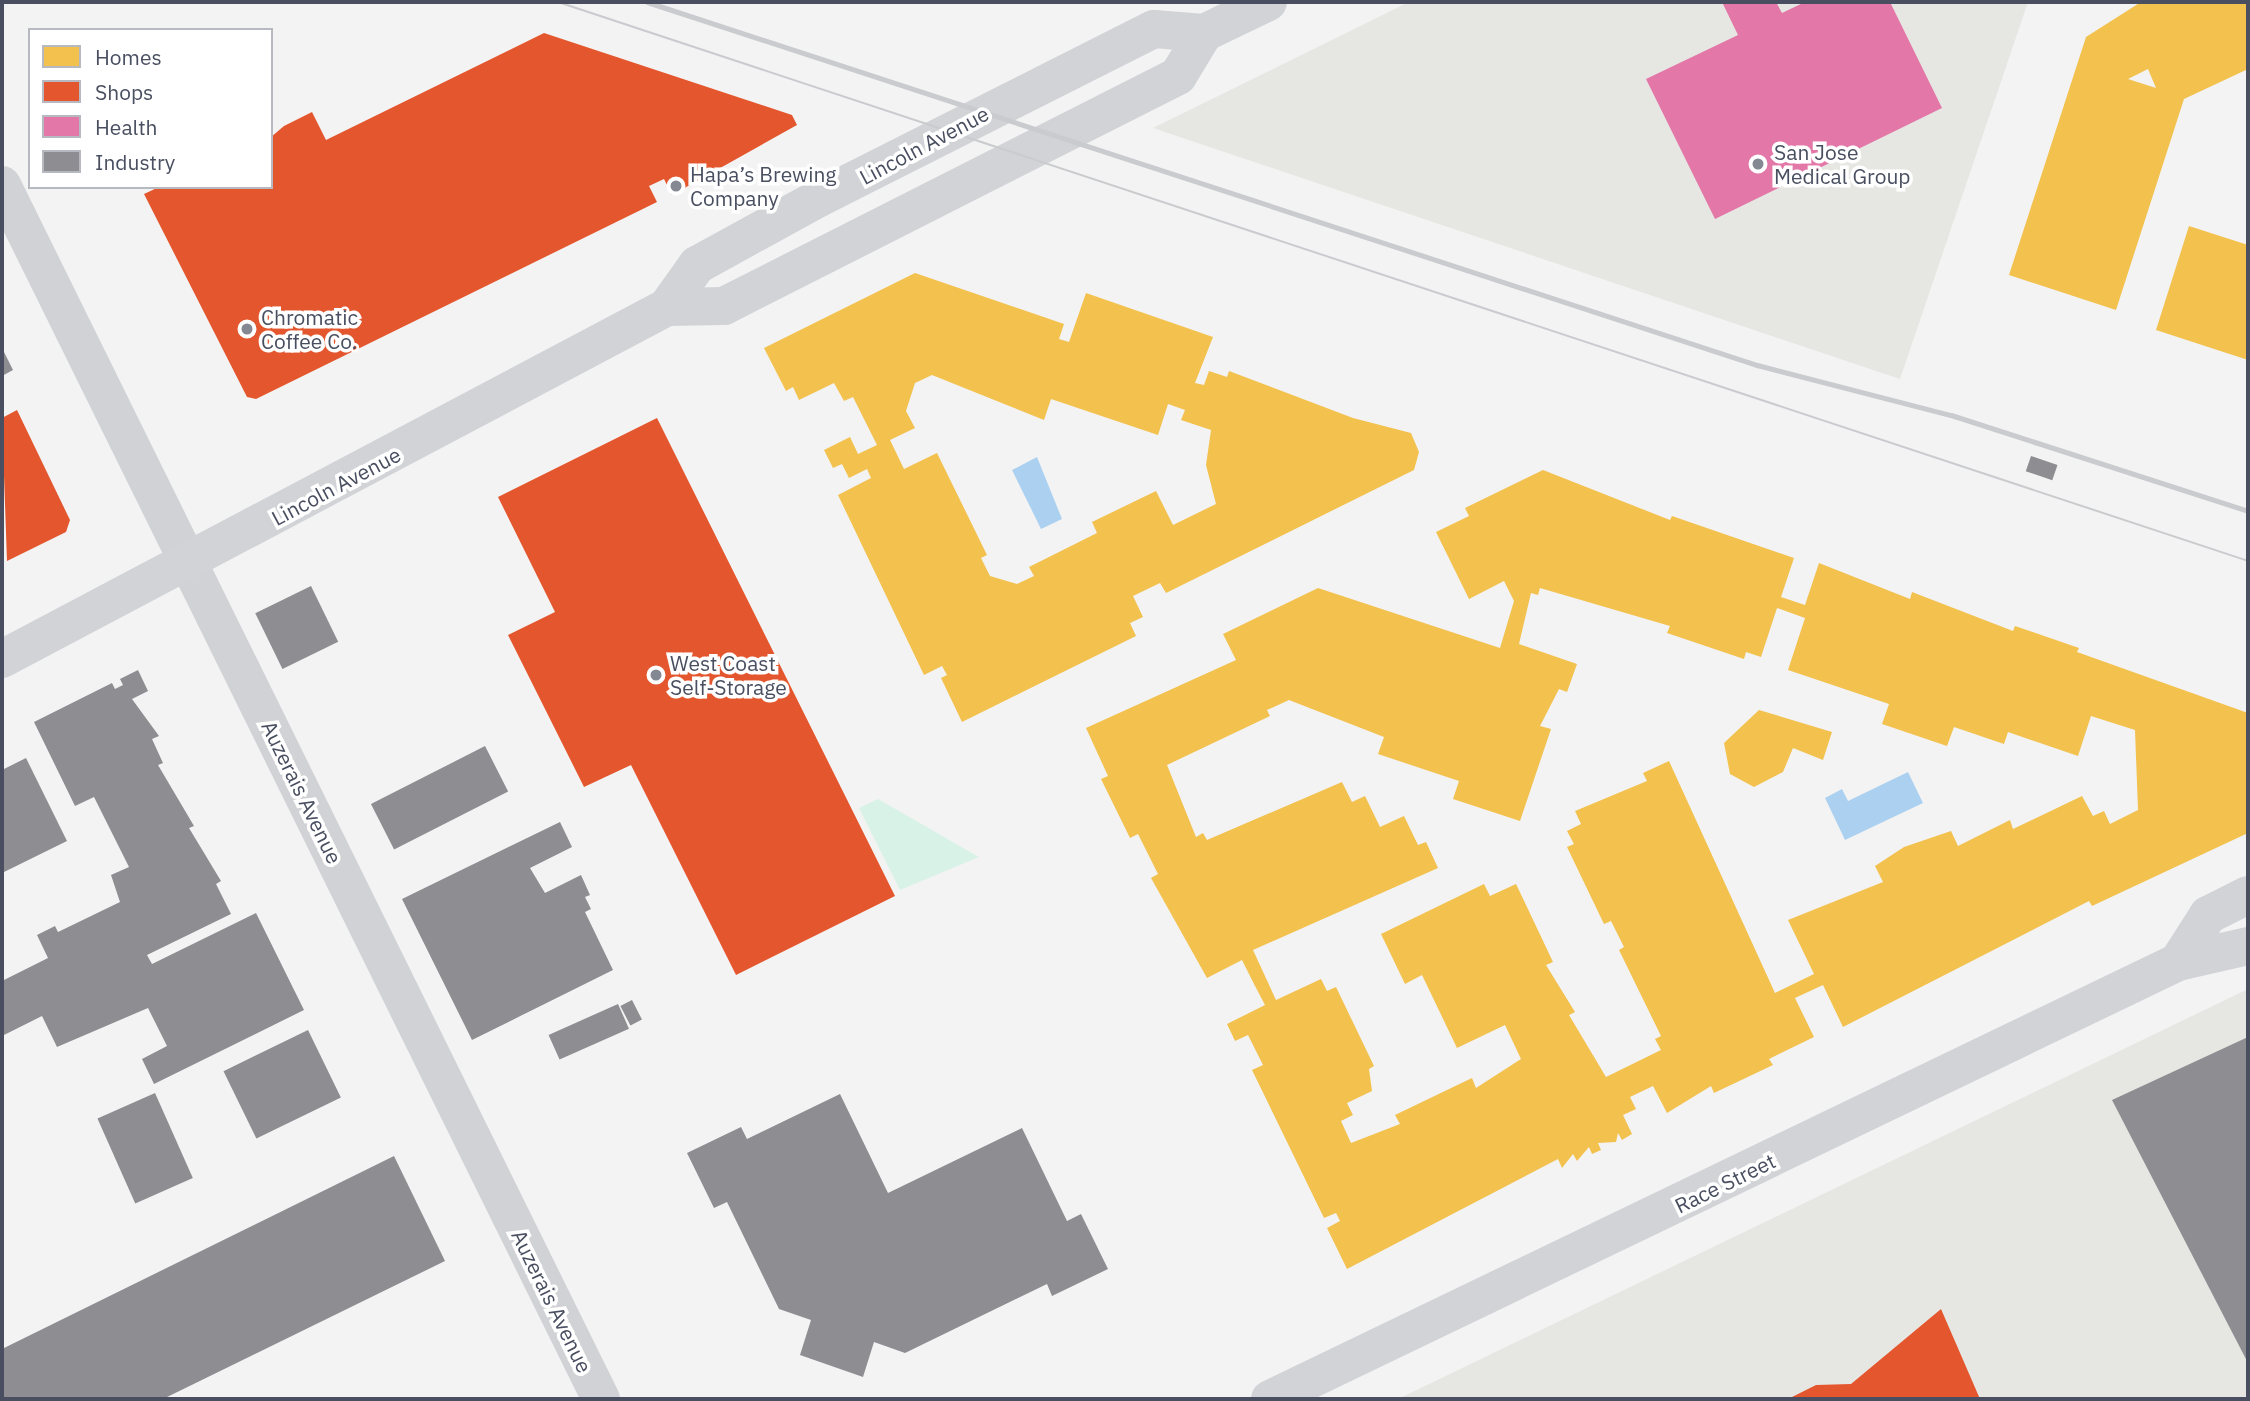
<!DOCTYPE html>
<html>
<head>
<meta charset="utf-8">
<style>
	body { margin:0 }
	#map { position:relative; width:2250px; height:1401px; overflow:hidden; background:#f3f3f3; font-family:"IBM Plex Sans",sans-serif }
	div>[style] { position:absolute }
	.commercial>* { inset:0; background:#e6e7e2 }
	.green>* { inset:0; background:#d8f2e8 }
	.water>* { inset:0; background:#acd1f0 }
	.homes>* { inset:0; background:#f2c14e }
	.shops>* { inset:0; background:#e4572e }
	.health>* { inset:0; background:#e377a8 }
	.industry>* { inset:0; background:#8d8d92; transform-origin:0 0 }
	.tertiary>* { height:38px; margin:-19px; padding:0 19px; transform-origin:19px; border-radius:19px; background:#d1d2d5 }
	.secondary>* { height:38px; margin:-19px; padding:0 19px; transform-origin:19px; border-radius:19px; background:#d1d3d7 }
	.tram>* { height:2px; margin:-1px; padding:0 1px; transform-origin:1px; border-radius:1px; background:#cacbce }
	.rail>* { height:5px; margin:-2.5px; padding:0 2.5px; transform-origin:2.5px; border-radius:2.5px; background:#cacbce }
	.dots>* { width:19px; height:19px; translate:-50% -50%; box-sizing:border-box; border:4px solid #fff; border-radius:50% }
	span { translate:-50% -50%; white-space:nowrap; text-align:center; line-height:1.15; -webkit-text-stroke:7px #fff; paint-order:stroke }
	.street-label { font-size:21px; color:#494f60 }
	.poi-label { font-size:21px; color:#494f60 }
	.left { translate:0 -50%; text-align:left }
	.frame { position:absolute; inset:0; border:4px solid #494f60; pointer-events:none }
	.legend { position:absolute; left:28px; top:28px; width:245px; height:161px; box-sizing:border-box; background:#fff; border:2px solid #b6b9bf; margin:0; padding:9px 12px; list-style:none; font-size:21px; color:#494f60 }
	.legend li { display:flex; align-items:center; gap:14px; height:35px }
	.legend b { width:35px; border:2px solid #b6b9bf }
</style>
</head>
<body>
<div id="map">
	<div class="commercial">
		<div style="clip-path:polygon(1409px 2px,2028px 2px,1900px 379px,1153px 128px)"></div>
		<div style="clip-path:polygon(2248px 989px,2248px 1399px,1398px 1399px)"></div>
	</div>
	<div class="green">
		<div style="clip-path:polygon(878px 799px,979px 857px,900px 890px,859px 808px)"></div>
	</div>
	<div class="water">
		<div style="clip-path:polygon(1037px 457px,1062px 519px,1041px 529px,1012px 470px)"></div>
		<div style="clip-path:polygon(1908px 772px,1923px 803px,1845px 840px,1825px 798px,1842px 789px,1848px 801px)"></div>
	</div>
	<div class="homes">
		<div style="clip-path:polygon(evenodd,2141px 2px,2248px 2px,2248px 69px,2184px 99px,2116px 310px,2009px 275px,2086px 37px,2141px 2px,2148px 69px,2156px 88px,2128px 79px,2148px 69px)"></div>
		<div style="clip-path:polygon(2189px 226px,2248px 245px,2248px 360px,2156px 330px)"></div>
		<div style="clip-path:polygon(evenodd,915px 273px,1064px 324px,1059px 339px,1069px 342px,1086px 293px,1213px 337px,1195px 383px,1204px 385px,1209px 371px,1227px 377px,1229px 371px,1353px 418px,1411px 433px,1419px 452px,1414px 470px,1166px 593px,1160px 583px,1133px 596px,1143px 617px,1130px 623px,1136px 636px,962px 722px,941px 678px,947px 675px,942px 666px,924px 675px,838px 495px,871px 478px,867px 469px,849px 478px,842px 464px,833px 468px,824px 450px,850px 437px,858px 454px,877px 445px,853px 397px,844px 401px,834px 383px,799px 400px,793px 387px,786px 391px,764px 348px,915px 273px,932px 375px,1044px 420px,1051px 399px,1158px 435px,1168px 404px,1185px 410px,1181px 420px,1211px 430px,1206px 465px,1216px 504px,1173px 525px,1156px 491px,1092px 522px,1097px 533px,1029px 567px,1034px 576px,1017px 584px,990px 576px,981px 558px,987px 555px,937px 453px,904px 469px,890px 440px,915px 428px,906px 411px,915px 383px,932px 375px)"></div>
		<div style="clip-path:polygon(evenodd,1543px 470px,1670px 520px,1672px 516px,1794px 558px,1781px 597px,1805px 605px,1819px 563px,1910px 599px,1912px 592px,2013px 631px,2015px 626px,2079px 648px,2077px 652px,2248px 713px,2248px 833px,2092px 906px,2089px 901px,1843px 1027px,1823px 985px,1795px 998px,1814px 1037px,1769px 1059px,1773px 1065px,1714px 1093px,1711px 1086px,1667px 1113px,1653px 1086px,1630px 1097px,1636px 1109px,1623px 1115px,1632px 1134px,1622px 1140px,1618px 1133px,1616px 1142px,1598px 1143px,1601px 1150px,1592px 1154px,1589px 1147px,1577px 1161px,1573px 1154px,1562px 1168px,1558px 1159px,1347px 1269px,1327px 1228px,1340px 1221px,1336px 1213px,1324px 1218px,1252px 1070px,1263px 1065px,1248px 1035px,1235px 1041px,1227px 1024px,1265px 1005px,1254px 984px,1242px 960px,1207px 978px,1151px 878px,1158px 874px,1138px 834px,1130px 838px,1101px 779px,1108px 776px,1086px 728px,1236px 660px,1223px 634px,1318px 588px,1500px 648px,1514px 601px,1504px 581px,1469px 599px,1436px 532px,1469px 516px,1465px 508px,1543px 470px,1540px 588px,1670px 626px,1667px 633px,1744px 659px,1746px 652px,1761px 657px,1777px 608px,1805px 618px,1788px 670px,1889px 704px,1882px 724px,1947px 746px,1954px 727px,2004px 744px,2008px 732px,2078px 756px,2091px 716px,2135px 730px,2138px 810px,2110px 824px,2104px 811px,2093px 816px,2082px 796px,2013px 829px,2010px 820px,1958px 846px,1951px 831px,1904px 847px,1875px 866px,1883px 882px,1788px 920px,1814px 974px,1775px 993px,1669px 761px,1643px 773px,1647px 781px,1575px 811px,1581px 824px,1567px 831px,1574px 844px,1567px 847px,1604px 924px,1611px 921px,1624px 947px,1619px 950px,1661px 1036px,1655px 1039px,1661px 1050px,1606px 1077px,1569px 1015px,1575px 1012px,1546px 965px,1553px 962px,1516px 884px,1490px 896px,1484px 884px,1381px 934px,1405px 984px,1422px 975px,1457px 1048px,1505px 1025px,1521px 1059px,1476px 1088px,1472px 1078px,1395px 1115px,1400px 1124px,1351px 1143px,1341px 1121px,1353px 1115px,1347px 1103px,1372px 1091px,1369px 1069px,1374px 1066px,1336px 987px,1327px 991px,1321px 979px,1276px 1000px,1253px 950px,1438px 868px,1426px 842px,1418px 845px,1404px 816px,1380px 827px,1365px 796px,1352px 802px,1342px 782px,1207px 840px,1203px 833px,1196px 837px,1167px 765px,1270px 716px,1267px 710px,1289px 700px,1384px 737px,1378px 754px,1459px 781px,1453px 799px,1520px 821px,1551px 729px,1540px 726px,1559px 689px,1567px 692px,1577px 664px,1519px 644px,1531px 593px,1538px 595px,1540px 588px)"></div>
		<div style="clip-path:polygon(1759px 710px,1832px 732px,1823px 760px,1793px 748px,1783px 772px,1754px 787px,1730px 774px,1724px 743px)"></div>
	</div>
	<div class="shops">
		<div style="clip-path:polygon(544px 33px,792px 115px,797px 125px,672px 195px,664px 179px,649px 186px,657px 202px,256px 399px,247px 397px,144px 194px,159px 187px,271px 187px,271px 137px,284px 126px,312px 112px,326px 140px)"></div>
		<div style="clip-path:polygon(17px 410px,70px 520px,66px 532px,7px 561px,2px 418px)"></div>
		<div style="clip-path:polygon(657px 418px,895px 896px,736px 975px,631px 765px,584px 787px,508px 635px,555px 612px,498px 497px)"></div>
		<div style="clip-path:polygon(1941px 1309px,1980px 1399px,1788px 1399px,1816px 1385px,1851px 1384px)"></div>
	</div>
	<div class="health">
		<div style="clip-path:polygon(1722px 2px,1776px 2px,1782px 13px,1805px 2px,1890px 2px,1942px 108px,1715px 219px,1646px 79px,1738px 35px)"></div>
	</div>
	<div class="industry">
		<div style="clip-path:polygon(2px 348px,13px 370px,2px 376px)"></div>
		<div style="left:2031px;top:456px;width:28px;height:16px;rotate:19deg"></div>
		<div style="left:311px;top:586px;width:62px;height:62px;rotate:64deg"></div>
		<div style="clip-path:polygon(138px 670px,148px 691px,132px 699px,159px 736px,152px 739px,163px 763px,158px 765px,194px 826px,189px 828px,221px 881px,216px 884px,231px 914px,147px 955px,152px 964px,256px 913px,304px 1010px,154px 1084px,142px 1059px,167px 1046px,148px 1008px,57px 1047px,42px 1016px,2px 1036px,2px 981px,48px 958px,37px 935px,55px 926px,58px 932px,120px 902px,111px 875px,129px 867px,94px 797px,75px 806px,34px 722px,112px 683px,115px 689px,123px 685px,120px 679px)"></div>
		<div style="left:485px;top:746px;width:51px;height:128px;rotate:63deg"></div>
		<div style="clip-path:polygon(26px 758px,67px 841px,4px 872px,2px 770px)"></div>
		<div style="clip-path:polygon(560px 822px,572px 847px,530px 868px,545px 893px,581px 875px,590px 895px,585px 897px,591px 909px,585px 912px,613px 970px,472px 1040px,402px 899px)"></div>
		<div style="left:632px;top:1000px;width:22px;height:13px;rotate:63deg"></div>
		<div style="left:618px;top:1004px;width:27px;height:76px;rotate:66deg"></div>
		<div style="left:308px;top:1030px;width:75px;height:94px;rotate:64deg"></div>
		<div style="clip-path:polygon(2248px 1037px,2248px 1363px,2112px 1100px)"></div>
		<div style="left:155px;top:1093px;width:93px;height:63px;rotate:66deg"></div>
		<div style="clip-path:polygon(840px 1094px,888px 1193px,1022px 1128px,1067px 1221px,1081px 1214px,1108px 1269px,1052px 1296px,1047px 1284px,905px 1353px,874px 1342px,863px 1377px,800px 1355px,811px 1320px,779px 1309px,727px 1202px,714px 1208px,687px 1153px,741px 1127px,747px 1139px)"></div>
		<div style="clip-path:polygon(394px 1156px,445px 1261px,163px 1399px,2px 1399px,2px 1349px)"></div>
	</div>
	<div class="tertiary">
		<div style="left:2px;top:185px;width:1354px;rotate:63.74deg"></div>
	</div>
	<div class="secondary">
		<div style="left:667px;top:307px;width:57px;rotate:-1deg"></div>
		<div style="left:724px;top:306px;width:509px;rotate:-26.87deg"></div>
		<div style="left:1178px;top:76px;width:50px;rotate:-58.8deg"></div>
		<div style="left:2px;top:659px;width:752px;rotate:-27.89deg"></div>
		<div style="left:667px;top:307px;width:52px;rotate:-54.5deg"></div>
		<div style="left:697px;top:265px;width:139px;rotate:-28.8deg"></div>
		<div style="left:819px;top:198px;width:375px;rotate:-26.8deg"></div>
		<div style="left:1154px;top:29px;width:50px;rotate:4.6deg"></div>
		<div style="left:1204px;top:33px;width:71px;rotate:-25.8deg"></div>
		<div style="left:2178px;top:962px;width:56px;rotate:-57.4deg"></div>
		<div style="left:2208px;top:915px;width:45px;rotate:-26.6deg"></div>
		<div style="left:1270px;top:1399px;width:1008px;rotate:-25.7deg"></div>
		<div style="left:2178px;top:962px;width:72px;rotate:-12.9deg"></div>
	</div>
	<div class="tram">
		<div style="left:558px;top:2px;width:1780px;rotate:18.3deg"></div>
	</div>
	<div class="rail">
		<div style="left:647px;top:2px;width:1168px;rotate:18.11deg"></div>
		<div style="left:1757px;top:365px;width:200px;rotate:14.5deg"></div>
		<div style="left:1951px;top:415px;width:312px;rotate:17.9deg"></div>
	</div>
	<div class="dots">
		<div style="left:1758px;top:164px;background:#848893"></div>
		<div style="left:676px;top:186px;background:#848893"></div>
		<div style="left:247px;top:329px;background:#848893"></div>
		<div style="left:656px;top:675px;background:#848893"></div>
	</div>
	<div class="street-label">
		<span style="left:924px;top:145px;rotate:-28deg">Lincoln Avenue</span>
		<span style="left:336px;top:486px;rotate:-28deg">Lincoln Avenue</span>
		<span style="left:302px;top:792px;rotate:64deg">Auzerais Avenue</span>
		<span style="left:1725px;top:1183px;rotate:-26deg">Race Street</span>
		<span style="left:552px;top:1301px;rotate:64deg">Auzerais Avenue</span>
	</div>
	<div class="poi-label">
		<span class="left" style="left:1774px;top:164px">San Jose<br>Medical Group</span>
		<span class="left" style="left:690px;top:186px">Hapa’s Brewing<br>Company</span>
		<span class="left" style="left:261px;top:329px">Chromatic<br>Coffee Co.</span>
		<span class="left" style="left:670px;top:675px">West Coast<br>Self-Storage</span>
	</div>
	<div class="frame"></div>
	<ul class="legend">
	<li><b style="height:19px;background:#f2c14e"></b>Homes</li>
	<li><b style="height:19px;background:#e4572e"></b>Shops</li>
	<li><b style="height:19px;background:#e377a8"></b>Health</li>
	<li><b style="height:19px;background:#8d8d92"></b>Industry</li>
	</ul>
</div>
</body>
</html>
